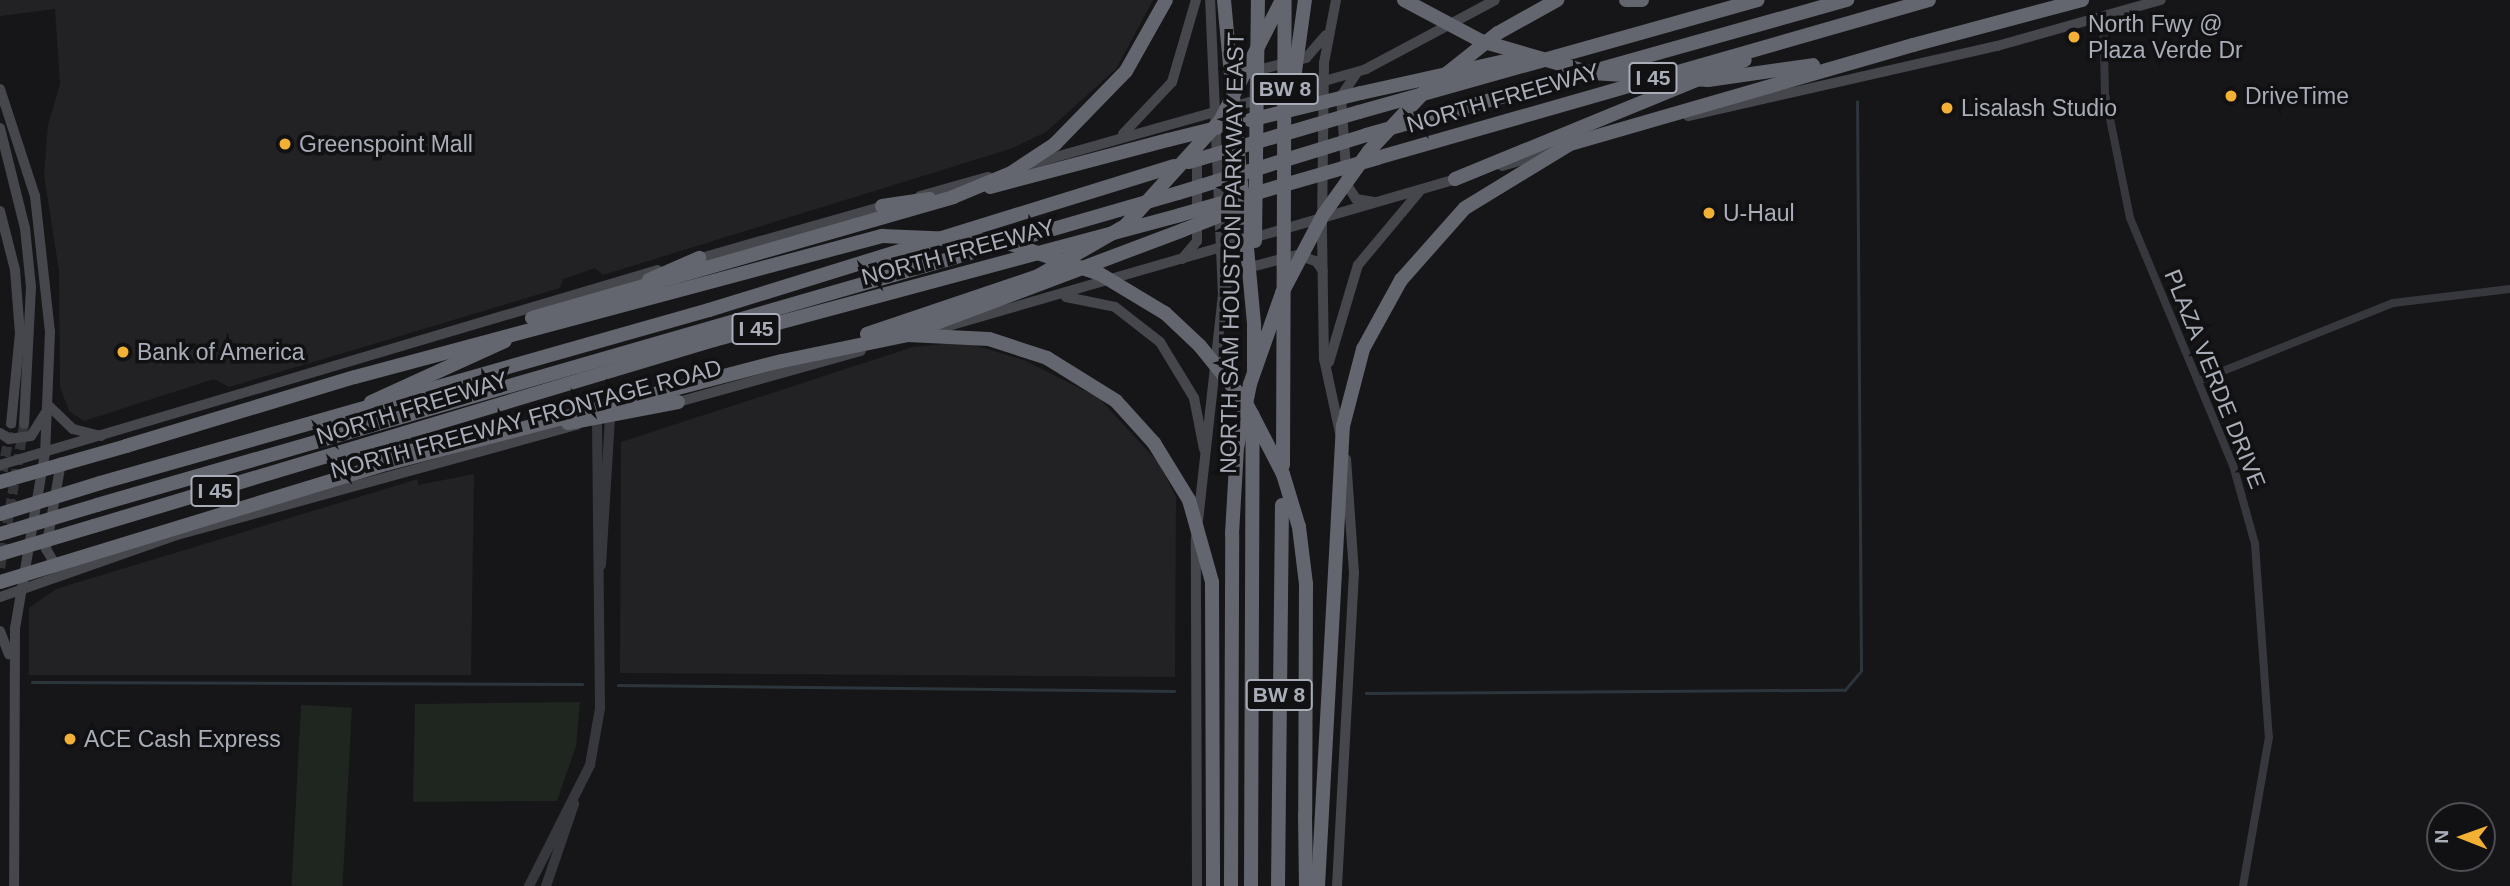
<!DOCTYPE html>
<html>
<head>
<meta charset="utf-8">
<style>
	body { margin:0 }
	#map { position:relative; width:2510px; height:886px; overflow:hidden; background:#161618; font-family:Helvetica,sans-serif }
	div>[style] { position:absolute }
	.built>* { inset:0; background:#222225 }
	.green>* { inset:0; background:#1e261f; transform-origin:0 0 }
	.stream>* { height:2.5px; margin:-1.25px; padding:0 1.25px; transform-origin:1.25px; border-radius:1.25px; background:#2c353c }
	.secondary-tunnel>* { height:10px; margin-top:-5px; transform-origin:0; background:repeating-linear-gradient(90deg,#333438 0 10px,transparent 0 15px) }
	.minor>* { height:8px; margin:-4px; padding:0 4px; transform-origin:4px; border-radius:4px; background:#37383d }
	.tertiary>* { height:10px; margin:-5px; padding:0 5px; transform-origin:5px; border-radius:5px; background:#37383d }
	.secondary>* { height:10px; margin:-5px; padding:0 5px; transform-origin:5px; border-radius:5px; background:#45474d }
	.motorway>* { height:14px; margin:-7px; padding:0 7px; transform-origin:7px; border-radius:7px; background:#63666e }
	.motorway-bridge>* { height:14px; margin:-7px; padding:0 7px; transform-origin:7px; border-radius:7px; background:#63666e }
	.dots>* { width:19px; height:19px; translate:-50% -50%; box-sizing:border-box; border:4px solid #111113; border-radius:50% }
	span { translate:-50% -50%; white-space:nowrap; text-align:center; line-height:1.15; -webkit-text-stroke:7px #111113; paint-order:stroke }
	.shield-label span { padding:2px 5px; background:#111113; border:2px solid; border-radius:5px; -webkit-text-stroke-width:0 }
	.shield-label { font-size:21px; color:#a8adb8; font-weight:700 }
	.poi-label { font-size:23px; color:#a8adb8 }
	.left { translate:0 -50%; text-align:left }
	.street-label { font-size:23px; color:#a8adb8 }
	.north { position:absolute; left:2426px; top:802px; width:70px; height:70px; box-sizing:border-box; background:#111113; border:2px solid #4d4f55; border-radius:50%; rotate:271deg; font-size:19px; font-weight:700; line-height:28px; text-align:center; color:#a8adb8 }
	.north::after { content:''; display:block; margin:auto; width:24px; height:32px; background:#f2b134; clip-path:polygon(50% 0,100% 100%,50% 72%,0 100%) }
</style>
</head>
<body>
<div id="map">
	<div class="built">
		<div style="clip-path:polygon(0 0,1153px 0,1116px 69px,1046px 132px,1010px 149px,603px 275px,595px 268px,563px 279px,560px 288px,330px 357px,229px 387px,214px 379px,84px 421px,69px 411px,60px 387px,59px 271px,44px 175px,48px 125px,60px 84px,55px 9px,0 16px)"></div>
		<div style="clip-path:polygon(964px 342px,1024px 360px,1099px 398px,1159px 463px,1176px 497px,1175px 677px,620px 673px,621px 442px,913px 347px)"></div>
		<div style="clip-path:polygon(474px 474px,471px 675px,29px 675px,29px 608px,56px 589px,418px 479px,418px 485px)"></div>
	</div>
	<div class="green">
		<div style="clip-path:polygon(580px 702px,576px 746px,557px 801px,413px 802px,415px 704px)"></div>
		<div style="left:301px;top:705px;width:51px;height:181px;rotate:3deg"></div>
	</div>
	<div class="stream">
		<div style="left:32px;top:682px;width:550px;rotate:0.21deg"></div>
		<div style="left:618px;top:685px;width:556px;rotate:0.62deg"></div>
		<div style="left:1366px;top:693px;width:479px;rotate:-0.4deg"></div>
		<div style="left:1845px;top:690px;width:25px;rotate:-50deg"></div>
		<div style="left:1861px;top:671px;width:569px;rotate:-90.4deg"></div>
	</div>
	<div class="secondary-tunnel">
		<div style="left:0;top:486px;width:63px;rotate:-79.9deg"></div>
		<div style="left:0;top:568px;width:146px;rotate:-80.5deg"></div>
	</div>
	<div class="minor">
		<div style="left:2103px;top:15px;width:79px;rotate:88.5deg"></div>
		<div style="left:2105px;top:94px;width:126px;rotate:78.6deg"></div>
		<div style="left:2130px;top:218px;width:268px;rotate:67.4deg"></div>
		<div style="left:2233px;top:465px;width:82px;rotate:74.4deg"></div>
		<div style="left:2255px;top:544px;width:194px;rotate:85.9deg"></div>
		<div style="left:2269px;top:737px;width:151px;rotate:99.9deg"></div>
		<div style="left:2198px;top:381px;width:210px;rotate:-21.8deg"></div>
		<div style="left:2393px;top:303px;width:118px;rotate:-6.8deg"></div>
	</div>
	<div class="tertiary">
		<div style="left:601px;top:565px;width:148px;rotate:-86.5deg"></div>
		<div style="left:529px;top:886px;width:136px;rotate:-63.2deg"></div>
		<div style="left:590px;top:765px;width:58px;rotate:-80deg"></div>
		<div style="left:600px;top:708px;width:288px;rotate:-90.6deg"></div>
		<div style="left:546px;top:886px;width:87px;rotate:-71.1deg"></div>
	</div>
	<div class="secondary">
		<div style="left:1336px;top:0;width:64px;rotate:100.8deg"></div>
		<div style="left:1324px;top:63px;width:171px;rotate:90.7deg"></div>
		<div style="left:1322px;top:234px;width:125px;rotate:89.1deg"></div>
		<div style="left:1324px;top:359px;width:76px;rotate:77.8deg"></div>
		<div style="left:1250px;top:72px;width:58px;rotate:-14deg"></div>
		<div style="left:1306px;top:58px;width:30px;rotate:-49deg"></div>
		<div style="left:1356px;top:74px;width:27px;rotate:124deg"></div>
		<div style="left:1341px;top:96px;width:89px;rotate:86.1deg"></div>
		<div style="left:1347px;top:185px;width:17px;rotate:57deg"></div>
		<div style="left:1356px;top:199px;width:18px;rotate:9deg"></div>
		<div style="left:0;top:89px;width:113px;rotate:71.9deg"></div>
		<div style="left:35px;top:196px;width:136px;rotate:83.7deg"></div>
		<div style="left:50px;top:331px;width:122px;rotate:92.3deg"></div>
		<div style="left:45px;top:453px;width:178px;rotate:99.7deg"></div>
		<div style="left:15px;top:628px;width:258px;rotate:90.2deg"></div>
		<div style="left:1688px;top:116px;width:317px;rotate:-12.8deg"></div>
		<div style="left:1997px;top:46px;width:170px;rotate:-15.7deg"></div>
		<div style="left:0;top:128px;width:103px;rotate:76deg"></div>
		<div style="left:25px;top:228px;width:59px;rotate:84.2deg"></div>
		<div style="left:31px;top:287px;width:137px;rotate:92.9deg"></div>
		<div style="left:1123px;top:134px;width:71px;rotate:-46.7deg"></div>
		<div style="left:1172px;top:82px;width:85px;rotate:-73.7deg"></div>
		<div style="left:1031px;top:164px;width:348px;rotate:-15.8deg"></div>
		<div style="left:1366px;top:69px;width:146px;rotate:-28.1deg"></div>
		<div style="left:1502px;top:166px;width:51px;rotate:-15.9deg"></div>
		<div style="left:920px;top:196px;width:71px;rotate:-15.6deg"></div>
		<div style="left:0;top:211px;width:61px;rotate:75.7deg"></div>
		<div style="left:15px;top:270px;width:63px;rotate:85.5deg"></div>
		<div style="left:20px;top:333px;width:91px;rotate:95.6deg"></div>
		<div style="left:1182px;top:259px;width:23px;rotate:-50deg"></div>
		<div style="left:1197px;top:241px;width:86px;rotate:-90deg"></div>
		<div style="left:694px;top:260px;width:201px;rotate:-15.9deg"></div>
		<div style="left:1225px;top:287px;width:22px;rotate:-51deg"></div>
		<div style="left:1239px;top:270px;width:60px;rotate:-14.5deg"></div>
		<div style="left:1297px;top:255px;width:20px;rotate:18deg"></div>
		<div style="left:1316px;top:261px;width:12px;rotate:55deg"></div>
		<div style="left:1066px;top:297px;width:50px;rotate:11.5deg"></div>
		<div style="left:1115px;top:307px;width:57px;rotate:37.9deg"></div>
		<div style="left:1160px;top:342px;width:66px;rotate:58.7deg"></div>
		<div style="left:1194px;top:398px;width:52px;rotate:78.9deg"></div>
		<div style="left:931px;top:331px;width:551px;rotate:-16.13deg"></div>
		<div style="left:1329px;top:362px;width:101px;rotate:-73.4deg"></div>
		<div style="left:1358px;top:265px;width:95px;rotate:-50.1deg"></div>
		<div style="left:671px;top:404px;width:197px;rotate:-15.6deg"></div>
		<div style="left:48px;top:405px;width:35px;rotate:44deg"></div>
		<div style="left:73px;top:429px;width:29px;rotate:14deg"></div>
		<div style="left:0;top:433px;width:11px;rotate:34deg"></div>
		<div style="left:9px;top:439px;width:22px;rotate:-8deg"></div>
		<div style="left:31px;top:436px;width:26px;rotate:-58deg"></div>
		<div style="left:0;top:465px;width:686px;rotate:-16.51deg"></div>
		<div style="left:58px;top:569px;width:23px;rotate:-121deg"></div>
		<div style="left:46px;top:549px;width:88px;rotate:-80.2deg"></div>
		<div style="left:0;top:597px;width:188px;rotate:-19.3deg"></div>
		<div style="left:177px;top:535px;width:415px;rotate:-15.4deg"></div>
		<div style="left:0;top:631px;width:25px;rotate:69deg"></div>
		<div style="left:1197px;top:886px;width:347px;rotate:-90.2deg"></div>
		<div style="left:1196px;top:539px;width:245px;rotate:-83.7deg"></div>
		<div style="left:1223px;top:295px;width:295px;rotate:-92.5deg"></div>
		<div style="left:1337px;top:886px;width:313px;rotate:-86.9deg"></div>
		<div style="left:1354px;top:573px;width:114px;rotate:-94deg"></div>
	</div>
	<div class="motorway">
		<div style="left:1626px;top:0;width:16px"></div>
		<div style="left:1913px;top:45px;width:175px;rotate:-14.9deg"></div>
		<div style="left:1361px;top:93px;width:167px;rotate:-12.5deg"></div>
		<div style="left:1359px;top:112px;width:414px;rotate:-15.7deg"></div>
		<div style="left:1366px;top:135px;width:500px;rotate:-15.7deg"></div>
		<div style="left:1055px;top:144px;width:102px;rotate:-45.8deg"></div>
		<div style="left:1126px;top:71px;width:81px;rotate:-60.6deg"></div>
		<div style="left:1377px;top:158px;width:574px;rotate:-15.97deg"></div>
		<div style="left:1455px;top:179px;width:313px;rotate:-22.3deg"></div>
		<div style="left:990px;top:187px;width:184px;rotate:-14.8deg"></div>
		<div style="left:882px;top:206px;width:48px;rotate:-8.5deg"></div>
		<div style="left:649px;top:280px;width:55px;rotate:-23.7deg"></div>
		<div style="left:904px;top:335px;width:298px;rotate:-20.6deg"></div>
		<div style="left:1254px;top:370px;width:44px;rotate:-90deg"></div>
		<div style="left:371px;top:402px;width:147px;rotate:-24.5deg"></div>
		<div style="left:568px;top:423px;width:112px;rotate:-10.8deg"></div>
		<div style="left:126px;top:446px;width:239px;rotate:-16.8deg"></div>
		<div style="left:358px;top:455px;width:63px;rotate:-4.5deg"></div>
		<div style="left:100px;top:483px;width:633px;rotate:-15.86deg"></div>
		<div style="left:709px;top:310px;width:487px;rotate:-17.2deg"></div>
		<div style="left:97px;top:505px;width:1125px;rotate:-16.1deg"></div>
		<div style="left:94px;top:526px;width:647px;rotate:-16.7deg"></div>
		<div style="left:714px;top:340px;width:482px;rotate:-15deg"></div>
		<div style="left:1305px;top:815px;width:71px;rotate:89.2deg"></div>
		<div style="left:1213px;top:867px;width:19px;rotate:90deg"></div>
		<div style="left:1231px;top:886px;width:352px;rotate:-89.8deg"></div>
		<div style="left:1251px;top:886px;width:471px;rotate:-89.8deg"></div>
		<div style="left:1278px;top:886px;width:381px;rotate:-89.4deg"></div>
	</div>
	<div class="motorway-bridge">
		<div style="left:1224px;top:0;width:327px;rotate:84.7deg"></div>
		<div style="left:1404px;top:0;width:87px;rotate:28deg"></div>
		<div style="left:1481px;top:41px;width:115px;rotate:16.2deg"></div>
		<div style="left:1591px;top:73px;width:117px;rotate:3.4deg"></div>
		<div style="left:1708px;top:80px;width:106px;rotate:-8.1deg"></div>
		<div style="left:1293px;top:86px;width:87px;rotate:-82.1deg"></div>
		<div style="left:1250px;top:120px;width:114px;rotate:-13.7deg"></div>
		<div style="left:1168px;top:140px;width:50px;rotate:-13.8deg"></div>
		<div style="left:1189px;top:162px;width:177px;rotate:-16.4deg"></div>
		<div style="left:1178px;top:193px;width:197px;rotate:-17.1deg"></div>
		<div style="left:1180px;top:215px;width:205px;rotate:-16.1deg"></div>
		<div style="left:1183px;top:230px;width:72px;rotate:-21.2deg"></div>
		<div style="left:1255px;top:241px;width:241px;rotate:-89.3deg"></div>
		<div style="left:532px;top:318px;width:438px;rotate:-16deg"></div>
		<div style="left:953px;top:197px;width:63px;rotate:-22.5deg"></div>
		<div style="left:1011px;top:173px;width:53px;rotate:-33.4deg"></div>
		<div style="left:867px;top:334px;width:181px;rotate:-18.7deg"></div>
		<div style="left:1038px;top:276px;width:100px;rotate:-29.9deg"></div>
		<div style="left:1125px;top:226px;width:142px;rotate:-47.9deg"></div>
		<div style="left:1220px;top:121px;width:136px;rotate:-62.9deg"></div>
		<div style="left:355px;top:377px;width:546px;rotate:-14.98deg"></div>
		<div style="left:882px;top:236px;width:120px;rotate:2.4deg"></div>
		<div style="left:1002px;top:241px;width:103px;rotate:18.6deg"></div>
		<div style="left:1100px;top:274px;width:76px;rotate:31deg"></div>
		<div style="left:1165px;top:313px;width:48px;rotate:43.3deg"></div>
		<div style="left:1200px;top:346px;width:73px;rotate:51.1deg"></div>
		<div style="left:1246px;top:403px;width:80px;rotate:62.5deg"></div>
		<div style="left:1283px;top:474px;width:55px;rotate:73.2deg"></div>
		<div style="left:1299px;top:527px;width:57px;rotate:83deg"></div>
		<div style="left:1306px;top:584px;width:231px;rotate:90.2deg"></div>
		<div style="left:1283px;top:465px;width:463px;rotate:-89.8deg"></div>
		<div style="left:0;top:482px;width:131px;rotate:-15.9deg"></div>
		<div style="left:0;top:514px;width:105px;rotate:-17.2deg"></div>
		<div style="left:0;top:534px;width:101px;rotate:-16.6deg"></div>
		<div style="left:1232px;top:534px;width:86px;rotate:-86.7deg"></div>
		<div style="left:1237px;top:448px;width:65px;rotate:-78.5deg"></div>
		<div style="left:1250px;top:384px;width:96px;rotate:-70.6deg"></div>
		<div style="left:1282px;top:293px;width:88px;rotate:-62.3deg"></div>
		<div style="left:1323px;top:215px;width:79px;rotate:-54.3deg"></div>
		<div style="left:1369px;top:151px;width:83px;rotate:-46.9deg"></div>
		<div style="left:1426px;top:90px;width:92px;rotate:-38.4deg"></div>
		<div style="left:1498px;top:33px;width:68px;rotate:-29.2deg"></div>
		<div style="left:0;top:554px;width:98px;rotate:-16.6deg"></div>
		<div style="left:0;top:582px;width:404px;rotate:-17deg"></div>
		<div style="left:386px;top:464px;width:409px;rotate:-14.6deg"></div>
		<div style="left:782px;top:361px;width:129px;rotate:-11.7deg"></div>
		<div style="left:908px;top:335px;width:81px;rotate:2.8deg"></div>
		<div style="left:989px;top:339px;width:61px;rotate:18.1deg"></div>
		<div style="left:1047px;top:358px;width:81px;rotate:31.9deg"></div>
		<div style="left:1116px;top:401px;width:57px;rotate:47.9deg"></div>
		<div style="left:1154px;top:443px;width:67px;rotate:58.4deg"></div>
		<div style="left:1189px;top:500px;width:85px;rotate:74.3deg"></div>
		<div style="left:1212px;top:582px;width:285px;rotate:89.8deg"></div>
		<div style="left:1318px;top:886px;width:461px;rotate:-86.9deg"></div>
		<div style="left:1343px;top:426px;width:80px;rotate:-75.4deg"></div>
		<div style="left:1363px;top:349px;width:79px;rotate:-61.2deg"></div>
		<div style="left:1401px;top:280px;width:96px;rotate:-48.4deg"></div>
		<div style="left:1465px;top:208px;width:123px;rotate:-31.4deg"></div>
		<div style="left:1570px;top:144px;width:357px;rotate:-16.1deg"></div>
	</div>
	<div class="dots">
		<div style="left:2074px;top:37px;background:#f2b134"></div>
		<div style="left:2231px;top:96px;background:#f2b134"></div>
		<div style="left:1947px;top:108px;background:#f2b134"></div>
		<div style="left:285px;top:144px;background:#f2b134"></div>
		<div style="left:1709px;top:213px;background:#f2b134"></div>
		<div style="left:123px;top:352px;background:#f2b134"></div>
		<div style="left:70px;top:739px;background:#f2b134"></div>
	</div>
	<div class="shield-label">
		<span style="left:1653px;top:78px">I 45</span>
		<span style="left:1285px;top:89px">BW 8</span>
		<span style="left:756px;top:329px">I 45</span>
		<span style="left:215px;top:491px">I 45</span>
		<span style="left:1279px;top:695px">BW 8</span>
	</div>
	<div class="poi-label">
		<span class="left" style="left:2088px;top:37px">North Fwy @<br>Plaza Verde Dr</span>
		<span class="left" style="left:2245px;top:96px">DriveTime</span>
		<span class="left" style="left:1961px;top:108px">Lisalash Studio</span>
		<span class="left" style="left:299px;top:144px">Greenspoint Mall</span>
		<span class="left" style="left:1723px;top:213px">U-Haul</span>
		<span class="left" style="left:137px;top:352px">Bank of America</span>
		<span class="left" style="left:84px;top:739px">ACE Cash Express</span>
	</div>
	<div class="street-label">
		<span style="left:1503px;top:98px;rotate:-16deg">NORTH FREEWAY</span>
		<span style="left:958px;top:252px;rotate:-15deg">NORTH FREEWAY</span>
		<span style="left:1232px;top:253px;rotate:-89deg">NORTH SAM HOUSTON PARKWAY EAST</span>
		<span style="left:2215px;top:379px;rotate:68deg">PLAZA VERDE DRIVE</span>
		<span style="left:412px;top:408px;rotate:-17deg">NORTH FREEWAY</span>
		<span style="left:526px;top:419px;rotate:-15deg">NORTH FREEWAY FRONTAGE ROAD</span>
	</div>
	<div class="north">N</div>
</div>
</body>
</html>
